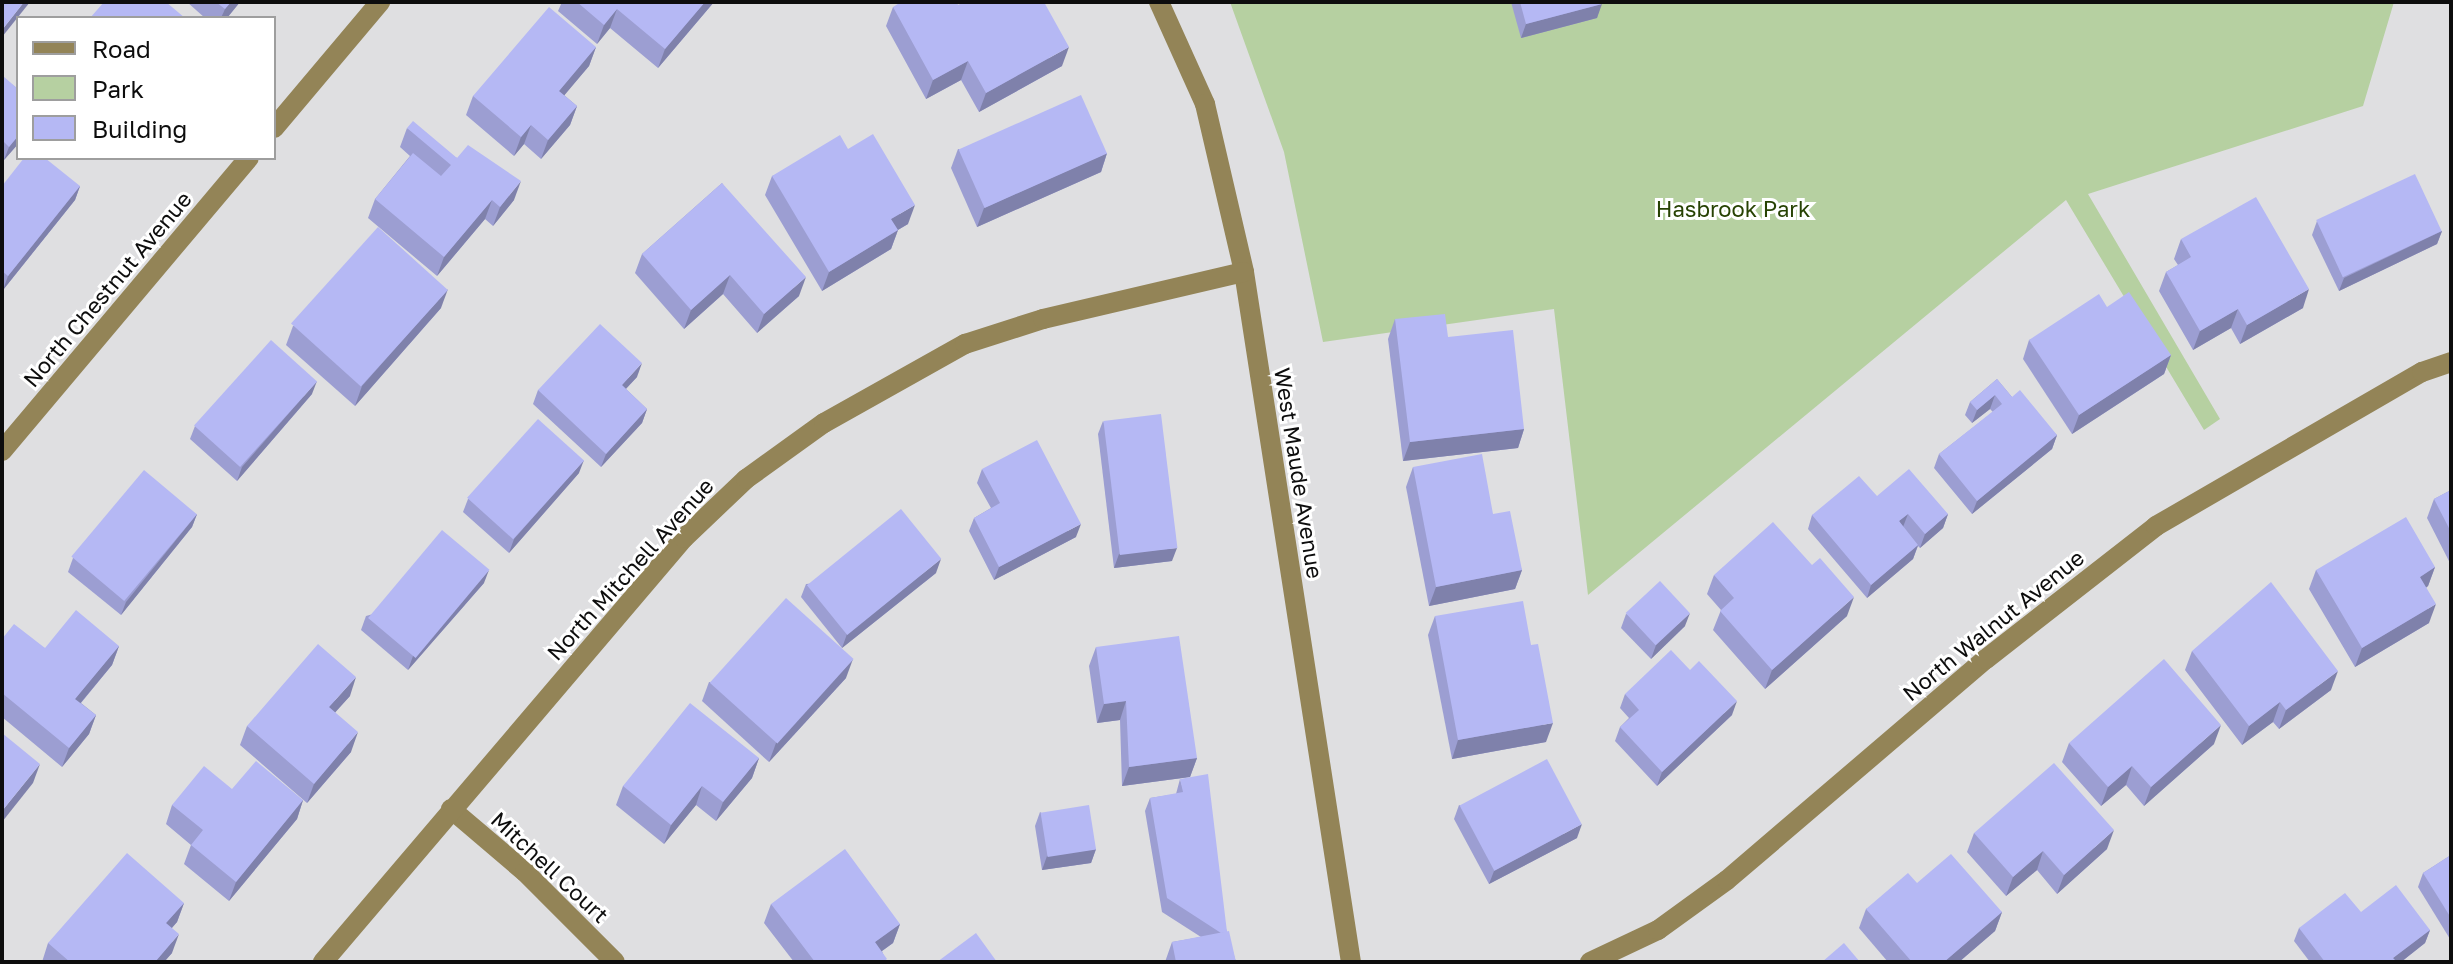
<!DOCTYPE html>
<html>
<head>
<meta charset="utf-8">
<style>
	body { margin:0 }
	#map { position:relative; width:2453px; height:964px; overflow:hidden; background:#dfdfe1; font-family:"Golos Text",sans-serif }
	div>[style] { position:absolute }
	.green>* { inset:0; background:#b6d0a1 }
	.minor>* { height:20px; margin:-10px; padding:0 10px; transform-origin:10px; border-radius:10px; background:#938457 }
	.wall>* { inset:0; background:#9c9ed2 }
	.shaded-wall>* { inset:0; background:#7f81ab }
	.building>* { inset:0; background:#b5b8f4; transform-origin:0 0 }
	span { translate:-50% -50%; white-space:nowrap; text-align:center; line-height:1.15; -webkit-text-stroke:6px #fff; paint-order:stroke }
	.park-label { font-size:22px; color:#274203 }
	.street-label { font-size:22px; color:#0d0d0d }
	.frame { position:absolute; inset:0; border:4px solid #0d0d0d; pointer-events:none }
	.legend { position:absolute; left:16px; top:16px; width:260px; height:144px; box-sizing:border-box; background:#fff; border:2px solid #9e9e9e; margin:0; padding:10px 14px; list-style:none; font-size:24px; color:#0d0d0d }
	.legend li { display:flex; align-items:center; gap:16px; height:40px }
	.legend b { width:40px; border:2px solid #9e9e9e }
</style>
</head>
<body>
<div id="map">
	<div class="green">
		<div style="clip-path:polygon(1230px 2px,2394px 2px,2363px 106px,2088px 194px,2220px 419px,2204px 430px,2066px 200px,1588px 595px,1554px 309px,1323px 342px,1284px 152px)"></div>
	</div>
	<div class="minor">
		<div style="left:1159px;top:2px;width:112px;rotate:65.7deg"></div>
		<div style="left:1205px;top:104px;width:172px;rotate:76.9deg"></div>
		<div style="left:1244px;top:272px;width:698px;rotate:81.19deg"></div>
		<div style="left:274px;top:128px;width:165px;rotate:-49.9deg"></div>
		<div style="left:2px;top:451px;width:383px;rotate:-49.9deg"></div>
		<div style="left:451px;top:809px;width:97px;rotate:40.4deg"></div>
		<div style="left:525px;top:872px;width:127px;rotate:45deg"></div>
		<div style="left:323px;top:962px;width:557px;rotate:-49.59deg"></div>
		<div style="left:684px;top:538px;width:86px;rotate:-43.6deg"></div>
		<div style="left:746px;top:479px;width:96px;rotate:-35.7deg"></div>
		<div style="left:824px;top:423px;width:162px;rotate:-29.3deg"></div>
		<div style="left:965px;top:344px;width:82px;rotate:-17.8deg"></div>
		<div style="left:1043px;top:319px;width:206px;rotate:-13.2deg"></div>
		<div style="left:1590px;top:962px;width:75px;rotate:-25.2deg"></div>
		<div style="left:1658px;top:930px;width:85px;rotate:-35.9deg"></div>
		<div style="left:1727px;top:880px;width:340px;rotate:-40.5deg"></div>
		<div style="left:1986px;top:659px;width:216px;rotate:-38deg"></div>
		<div style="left:2156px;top:526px;width:307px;rotate:-30.1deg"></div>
		<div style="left:2422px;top:372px;width:31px;rotate:-19deg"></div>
	</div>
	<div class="wall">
		<div style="clip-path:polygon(187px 2px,240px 2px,227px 18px,205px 18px)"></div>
		<div style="clip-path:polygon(562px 2px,714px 2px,658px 68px,610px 28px,597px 44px,558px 11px)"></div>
		<div style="clip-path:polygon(1511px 2px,1601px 2px,1597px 18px,1521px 38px)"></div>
		<div style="clip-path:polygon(958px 5px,1062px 66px,979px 112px,961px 80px,926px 99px,886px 26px,893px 7px)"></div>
		<div style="clip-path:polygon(596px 47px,589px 66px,564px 95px,577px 106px,570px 125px,541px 159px,524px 144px,514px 156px,466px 115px,473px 96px)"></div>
		<div style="clip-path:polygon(2px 77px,18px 89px,18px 144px,4px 160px,2px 158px)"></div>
		<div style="clip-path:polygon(407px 128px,457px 158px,514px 200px,493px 226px,485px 219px,437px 276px,368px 218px,375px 199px,410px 156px,400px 147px)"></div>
		<div style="clip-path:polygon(848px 149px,908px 224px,898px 230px,891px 249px,822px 291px,765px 195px,772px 176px)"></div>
		<div style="clip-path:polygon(958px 149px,1107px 153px,1101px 172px,977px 227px,951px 168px)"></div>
		<div style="clip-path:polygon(722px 183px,799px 296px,757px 333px,723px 294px,684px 329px,635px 273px,642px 254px)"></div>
		<div style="clip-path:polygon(2px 186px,80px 186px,75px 200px,3px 290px,2px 289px)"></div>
		<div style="clip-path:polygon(2317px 221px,2442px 231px,2437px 244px,2339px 291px,2312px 235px)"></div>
		<div style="clip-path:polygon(2181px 239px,2303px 308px,2240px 344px,2231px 328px,2193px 350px,2159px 291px,2166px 272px,2178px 265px,2174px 259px)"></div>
		<div style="clip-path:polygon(2107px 307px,2171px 355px,2164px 374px,2072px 434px,2023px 359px,2029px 340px)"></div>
		<div style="clip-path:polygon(441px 308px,355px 406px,286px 345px,293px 326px)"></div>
		<div style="clip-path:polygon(1395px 319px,1448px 337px,1524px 429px,1518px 448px,1403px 461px,1388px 339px)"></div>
		<div style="clip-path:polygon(637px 377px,626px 389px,647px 409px,642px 423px,601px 467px,533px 404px,538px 390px)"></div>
		<div style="clip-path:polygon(1997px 379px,2012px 397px,2057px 435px,2052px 449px,1972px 514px,1934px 468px,1939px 454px,1993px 412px,1990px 409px,1972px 423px,1965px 415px,1970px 402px)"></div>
		<div style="clip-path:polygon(312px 394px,237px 481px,190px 439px,195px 426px)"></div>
		<div style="clip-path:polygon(1103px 421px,1172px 561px,1114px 568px,1098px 434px)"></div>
		<div style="clip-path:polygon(1413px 467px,1493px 514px,1522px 570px,1515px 589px,1429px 606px,1406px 487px)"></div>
		<div style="clip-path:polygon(982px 469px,1076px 537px,994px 580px,969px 531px,974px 518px,991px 508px,977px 483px)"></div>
		<div style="clip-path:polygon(579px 473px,509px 553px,463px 512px,468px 499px)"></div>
		<div style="clip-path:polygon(2451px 490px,2451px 565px,2427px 518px,2434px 499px)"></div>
		<div style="clip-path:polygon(1877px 496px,1948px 514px,1943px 528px,1920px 548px,1918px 546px,1913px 559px,1867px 598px,1808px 529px,1812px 515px)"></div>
		<div style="clip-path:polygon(197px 514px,192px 527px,121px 615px,68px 572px,73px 558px)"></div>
		<div style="clip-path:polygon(2435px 567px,2428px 586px,2426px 588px,2429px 623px,2355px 667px,2309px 589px,2316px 570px)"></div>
		<div style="clip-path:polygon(936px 573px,842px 648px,801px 597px,806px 584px)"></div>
		<div style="clip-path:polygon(1714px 575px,1847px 616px,1765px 689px,1713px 630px,1721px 610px,1707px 594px)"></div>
		<div style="clip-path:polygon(484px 583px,408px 670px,361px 630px,366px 616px)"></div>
		<div style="clip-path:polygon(1626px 614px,1685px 626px,1651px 659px,1621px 628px)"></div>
		<div style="clip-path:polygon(1435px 616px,1531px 645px,1546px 742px,1452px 759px,1428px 635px)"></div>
		<div style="clip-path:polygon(2px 639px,45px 648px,119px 646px,112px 665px,81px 703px,96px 715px,89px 734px,62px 767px,2px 717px)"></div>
		<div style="clip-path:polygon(1096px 647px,1197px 758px,1190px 777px,1122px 786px,1120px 720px,1097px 723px,1089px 666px)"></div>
		<div style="clip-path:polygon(2192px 651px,2331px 690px,2279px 729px,2273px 722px,2242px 745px,2185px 670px)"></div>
		<div style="clip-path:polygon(846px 678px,769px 762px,702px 701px,709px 682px)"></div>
		<div style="clip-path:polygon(1625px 694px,1732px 715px,1657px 786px,1615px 741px,1620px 727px,1629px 718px,1620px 708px)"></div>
		<div style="clip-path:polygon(350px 696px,335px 712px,351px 752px,307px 803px,240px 745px,247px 726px)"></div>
		<div style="clip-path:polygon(2069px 743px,2214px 744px,2144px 806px,2126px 785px,2101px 806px,2062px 762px)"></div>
		<div style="clip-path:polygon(759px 758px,752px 778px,716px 821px,696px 805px,664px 844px,616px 805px,623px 786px)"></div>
		<div style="clip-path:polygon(1180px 779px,1227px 932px,1236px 962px,1165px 962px,1172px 942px,1201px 937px,1162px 912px,1145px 811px,1150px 798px,1176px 794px)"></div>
		<div style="clip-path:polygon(232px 789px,303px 800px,297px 819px,229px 901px,184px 864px,191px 845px,166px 824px,172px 805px)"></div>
		<div style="clip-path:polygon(1459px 805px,1577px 838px,1489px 884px,1454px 819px)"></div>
		<div style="clip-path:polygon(1040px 812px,1096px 849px,1091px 863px,1042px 870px,1035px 826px)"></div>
		<div style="clip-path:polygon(1974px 833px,2107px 849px,2057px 894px,2037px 870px,2006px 896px,1967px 852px)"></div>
		<div style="clip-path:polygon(2451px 855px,2451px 938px,2450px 939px,2418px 887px,2423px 873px)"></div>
		<div style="clip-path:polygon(1917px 883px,2002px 912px,1995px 931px,1959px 962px,1888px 962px,1859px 928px,1866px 909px)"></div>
		<div style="clip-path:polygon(184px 903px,177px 922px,172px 928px,172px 953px,164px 962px,42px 962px,48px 943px)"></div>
		<div style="clip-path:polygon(771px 904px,900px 924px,893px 943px,882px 951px,886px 962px,794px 962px,764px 923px)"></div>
		<div style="clip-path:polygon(2361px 912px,2430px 930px,2425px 943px,2401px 962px,2310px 962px,2294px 941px,2299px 928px)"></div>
	</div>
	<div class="shaded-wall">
		<div style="clip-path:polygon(24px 2px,30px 2px,2px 37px,2px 30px)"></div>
		<div style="clip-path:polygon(231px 2px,240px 2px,227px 18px,221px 18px,225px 9px)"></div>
		<div style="clip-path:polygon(705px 2px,714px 2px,658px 68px,665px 49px)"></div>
		<div style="clip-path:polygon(1602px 4px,1597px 18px,1521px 38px,1526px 24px)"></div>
		<div style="clip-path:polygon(617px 9px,610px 28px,597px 44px,604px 25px)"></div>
		<div style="clip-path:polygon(596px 47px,589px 66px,552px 110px,559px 91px)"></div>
		<div style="clip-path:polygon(1069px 47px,1062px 66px,979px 112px,986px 93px)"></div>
		<div style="clip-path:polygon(968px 61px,961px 80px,926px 99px,933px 80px)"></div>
		<div style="clip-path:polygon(577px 106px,570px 125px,541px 159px,548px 140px)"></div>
		<div style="clip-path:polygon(531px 125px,524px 144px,514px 156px,521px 137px)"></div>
		<div style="clip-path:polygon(18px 136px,18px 144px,4px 160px,9px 147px)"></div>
		<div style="clip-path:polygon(1107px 153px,1101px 172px,977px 227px,984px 208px)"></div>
		<div style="clip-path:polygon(521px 181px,514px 200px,493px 226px,500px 207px)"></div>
		<div style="clip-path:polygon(80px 186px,75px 200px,3px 290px,8px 276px)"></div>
		<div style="clip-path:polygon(492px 200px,485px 219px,437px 276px,444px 257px)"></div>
		<div style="clip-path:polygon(915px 205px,908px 224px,884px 238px,891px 219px)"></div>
		<div style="clip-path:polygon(898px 230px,891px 249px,822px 291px,829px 272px)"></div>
		<div style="clip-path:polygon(2442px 231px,2437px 244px,2339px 291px,2344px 278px)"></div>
		<div style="clip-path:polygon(730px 275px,723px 294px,684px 329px,691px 310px)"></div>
		<div style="clip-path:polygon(806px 277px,799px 296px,757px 333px,764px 314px)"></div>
		<div style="clip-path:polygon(448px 289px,441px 308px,355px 406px,362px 386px)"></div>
		<div style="clip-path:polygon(2309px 289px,2303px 308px,2240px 344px,2247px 325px)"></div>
		<div style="clip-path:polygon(2238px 309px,2231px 328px,2193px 350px,2200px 331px)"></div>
		<div style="clip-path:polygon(2171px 355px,2164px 374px,2072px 434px,2079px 415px)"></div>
		<div style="clip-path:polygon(642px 363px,637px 377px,617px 398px,622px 385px)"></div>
		<div style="clip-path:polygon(317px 381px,312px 394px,237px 481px,242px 467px)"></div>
		<div style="clip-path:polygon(1995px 395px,1990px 409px,1972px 423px,1977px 410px)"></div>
		<div style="clip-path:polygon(647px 409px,642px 423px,601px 467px,606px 454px)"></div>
		<div style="clip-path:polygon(1524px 429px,1518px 448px,1403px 461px,1410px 442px)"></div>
		<div style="clip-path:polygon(2057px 435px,2052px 449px,1972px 514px,1977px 501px)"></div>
		<div style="clip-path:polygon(584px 460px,579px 473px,509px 553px,514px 539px)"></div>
		<div style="clip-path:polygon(197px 514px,192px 527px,121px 615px,126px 602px)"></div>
		<div style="clip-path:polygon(1908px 514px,1903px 527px,1899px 521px)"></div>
		<div style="clip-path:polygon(1948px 514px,1943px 528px,1920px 548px,1925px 534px)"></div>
		<div style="clip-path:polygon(1081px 524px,1076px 537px,994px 580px,999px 567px)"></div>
		<div style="clip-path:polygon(1918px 545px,1913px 559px,1867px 598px,1871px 585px)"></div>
		<div style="clip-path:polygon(1177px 548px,1172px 561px,1114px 568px,1119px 554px)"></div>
		<div style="clip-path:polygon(941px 559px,936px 573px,842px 648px,847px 634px)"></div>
		<div style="clip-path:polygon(2435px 567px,2428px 586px,2413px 596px,2420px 577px)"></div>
		<div style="clip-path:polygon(489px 570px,484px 583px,408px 670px,413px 656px)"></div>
		<div style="clip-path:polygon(1522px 570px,1515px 589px,1429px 606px,1436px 587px)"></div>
		<div style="clip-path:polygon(1854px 597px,1847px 616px,1765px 689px,1772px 670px)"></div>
		<div style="clip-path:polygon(2436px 604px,2429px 623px,2355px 667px,2362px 648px)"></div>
		<div style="clip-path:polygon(1690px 613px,1685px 626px,1651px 659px,1656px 645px)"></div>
		<div style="clip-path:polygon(119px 646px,112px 665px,68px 718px,75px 699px)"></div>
		<div style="clip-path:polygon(853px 659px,846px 678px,769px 762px,776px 743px)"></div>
		<div style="clip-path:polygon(2338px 671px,2331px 690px,2279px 729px,2286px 710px)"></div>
		<div style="clip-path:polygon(356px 677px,350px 696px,323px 726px,329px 707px)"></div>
		<div style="clip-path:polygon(1126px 701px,1120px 720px,1097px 723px,1104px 704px)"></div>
		<div style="clip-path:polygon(1737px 701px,1732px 715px,1657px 786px,1662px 772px)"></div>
		<div style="clip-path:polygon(2280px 702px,2273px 722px,2242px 745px,2249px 726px)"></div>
		<div style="clip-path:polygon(96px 715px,89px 734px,62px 767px,69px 748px)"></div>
		<div style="clip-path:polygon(1553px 723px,1546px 742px,1452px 759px,1458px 740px)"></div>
		<div style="clip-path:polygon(2221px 725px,2214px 744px,2144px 806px,2151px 787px)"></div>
		<div style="clip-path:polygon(358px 732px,351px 752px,307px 803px,314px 784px)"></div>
		<div style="clip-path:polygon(759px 758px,752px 778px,716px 821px,723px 802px)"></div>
		<div style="clip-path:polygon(1197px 758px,1190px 777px,1122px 786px,1129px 767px)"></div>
		<div style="clip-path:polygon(40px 764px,33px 783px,2px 822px,2px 811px)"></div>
		<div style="clip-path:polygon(2132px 766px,2126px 785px,2101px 806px,2108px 787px)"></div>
		<div style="clip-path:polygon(702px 786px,696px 805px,664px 844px,671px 825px)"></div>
		<div style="clip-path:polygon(303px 800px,297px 819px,229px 901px,236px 882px)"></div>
		<div style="clip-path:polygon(1582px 824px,1577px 838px,1489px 884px,1494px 871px)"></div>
		<div style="clip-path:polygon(2114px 830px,2107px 849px,2057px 894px,2064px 875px)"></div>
		<div style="clip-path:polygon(1096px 849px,1091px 863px,1042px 870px,1047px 856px)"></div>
		<div style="clip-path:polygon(2043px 851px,2037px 870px,2006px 896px,2013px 877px)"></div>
		<div style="clip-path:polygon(184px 903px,177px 922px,159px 942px,166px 923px)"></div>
		<div style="clip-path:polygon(2002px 912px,1995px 931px,1959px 962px,1944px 962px)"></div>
		<div style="clip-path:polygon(900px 924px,893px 943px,868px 961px,875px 942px)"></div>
		<div style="clip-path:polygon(2430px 930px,2425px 943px,2401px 962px,2392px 962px,2393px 958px)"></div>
		<div style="clip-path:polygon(179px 934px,172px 953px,164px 962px,155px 962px)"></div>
	</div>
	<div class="building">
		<div style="clip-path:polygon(2px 2px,24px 2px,2px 30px)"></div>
		<div style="clip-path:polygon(104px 2px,166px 2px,185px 18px,90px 18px)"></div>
		<div style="clip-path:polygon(216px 2px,231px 2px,225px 9px)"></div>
		<div style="clip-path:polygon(577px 2px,705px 2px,665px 49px,617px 9px,604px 25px)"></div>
		<div style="clip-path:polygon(901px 2px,957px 2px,958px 5px,964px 2px,1044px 2px,1069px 47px,986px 93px,968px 61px,933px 80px,893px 7px)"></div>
		<div style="clip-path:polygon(1520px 2px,1601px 2px,1602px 4px,1526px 24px)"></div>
		<div style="clip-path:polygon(549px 7px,596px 47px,559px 91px,577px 106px,548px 140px,531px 125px,521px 137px,473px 96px)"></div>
		<div style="clip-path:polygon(3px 76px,18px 89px,18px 136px,9px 147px,2px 140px)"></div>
		<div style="left:1081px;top:95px;width:64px;height:134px;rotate:66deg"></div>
		<div style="clip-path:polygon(413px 121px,457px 158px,468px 145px,521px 181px,500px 207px,492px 200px,444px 257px,375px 199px,413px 153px,441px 176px,451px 165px,407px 128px)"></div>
		<div style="clip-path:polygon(873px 134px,915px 205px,891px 219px,898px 230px,829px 272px,772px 176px,840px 135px,848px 149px)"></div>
		<div style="clip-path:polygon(24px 158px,45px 158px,80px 186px,8px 276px,2px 271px,2px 186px)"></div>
		<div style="left:2415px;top:174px;width:63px;height:109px;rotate:65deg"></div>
		<div style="clip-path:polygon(722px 183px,806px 277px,764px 314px,730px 275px,691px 310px,642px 254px)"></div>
		<div style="clip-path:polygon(2256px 197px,2309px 289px,2247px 325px,2238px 309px,2200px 331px,2166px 272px,2191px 257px,2181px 239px)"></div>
		<div style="left:378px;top:227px;width:94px;height:130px;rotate:42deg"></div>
		<div style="clip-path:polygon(2129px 292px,2171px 355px,2079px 415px,2029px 340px,2099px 294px,2107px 307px)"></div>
		<div style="clip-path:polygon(1445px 314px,1448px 337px,1513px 330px,1524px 429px,1410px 442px,1395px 319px)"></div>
		<div style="clip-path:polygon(600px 324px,642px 363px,622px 385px,647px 409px,606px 454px,538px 390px)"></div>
		<div style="left:271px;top:340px;width:62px;height:115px;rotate:42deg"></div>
		<div style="clip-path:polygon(1997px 379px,2012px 397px,2020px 390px,2057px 435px,1977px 501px,1939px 454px,2002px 404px,1995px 395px,1977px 410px,1970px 402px)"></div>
		<div style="left:1161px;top:414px;width:135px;height:58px;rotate:83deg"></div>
		<div style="left:538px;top:419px;width:62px;height:106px;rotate:42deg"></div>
		<div style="clip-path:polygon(1037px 440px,1081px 524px,999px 567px,974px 518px,1000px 503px,982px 469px)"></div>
		<div style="clip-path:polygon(1482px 454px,1493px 514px,1510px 511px,1522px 570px,1436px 587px,1413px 467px)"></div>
		<div style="clip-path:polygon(1909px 469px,1948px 514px,1925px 534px,1908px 514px,1899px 521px,1918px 545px,1871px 585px,1812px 515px,1859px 476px,1877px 496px)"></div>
		<div style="left:144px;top:470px;width:69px;height:113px;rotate:40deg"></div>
		<div style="clip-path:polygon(2451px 490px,2451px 532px,2434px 499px)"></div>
		<div style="left:901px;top:509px;width:64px;height:121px;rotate:51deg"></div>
		<div style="clip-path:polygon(2406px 517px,2435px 567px,2420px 577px,2436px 604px,2362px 648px,2316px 570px)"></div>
		<div style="clip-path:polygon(1773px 522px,1812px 565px,1820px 558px,1854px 597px,1772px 670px,1720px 611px,1734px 598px,1714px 575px)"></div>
		<div style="left:442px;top:530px;width:62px;height:115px;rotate:40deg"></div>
		<div style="left:1660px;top:581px;width:44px;height:47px;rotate:47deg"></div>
		<div style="clip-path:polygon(2271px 582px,2338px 671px,2286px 710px,2280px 702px,2249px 726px,2192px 651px)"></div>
		<div style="left:786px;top:598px;width:91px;height:114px;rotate:42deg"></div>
		<div style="clip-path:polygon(1523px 601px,1531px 645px,1538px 644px,1553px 723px,1458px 740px,1435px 616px)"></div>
		<div style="clip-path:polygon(76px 610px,119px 646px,75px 699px,96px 715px,69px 748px,2px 693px,2px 639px,14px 624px,45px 648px)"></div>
		<div style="clip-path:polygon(1179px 636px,1197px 758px,1129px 767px,1126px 701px,1104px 704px,1096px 647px)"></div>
		<div style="clip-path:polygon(318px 644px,356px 677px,329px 707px,358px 732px,314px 784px,247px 726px)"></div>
		<div style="clip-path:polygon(1671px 650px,1690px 670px,1699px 661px,1737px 701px,1662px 772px,1620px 727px,1639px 710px,1625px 694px)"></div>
		<div style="clip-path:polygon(2164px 659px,2221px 725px,2151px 787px,2132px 766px,2108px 787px,2069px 743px)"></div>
		<div style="clip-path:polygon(690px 703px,759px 758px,723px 802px,702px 786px,671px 825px,623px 786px)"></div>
		<div style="clip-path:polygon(2px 733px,40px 764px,2px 811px)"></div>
		<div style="left:1547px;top:759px;width:74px;height:99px;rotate:62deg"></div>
		<div style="clip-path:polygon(256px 761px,303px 800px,236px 882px,191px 845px,203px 830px,172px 805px,204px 766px,232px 789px)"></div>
		<div style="clip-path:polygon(2054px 763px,2114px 830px,2064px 875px,2043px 851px,2013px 877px,1974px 833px)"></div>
		<div style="clip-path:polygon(1208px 774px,1227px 932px,1221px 933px,1167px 898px,1150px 798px,1183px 792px,1180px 779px)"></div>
		<div style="left:1089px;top:805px;width:45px;height:49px;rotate:81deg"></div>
		<div style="clip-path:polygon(845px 849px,900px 924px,875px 942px,887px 959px,883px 962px,815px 962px,771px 904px)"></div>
		<div style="clip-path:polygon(127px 853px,184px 903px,166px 923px,179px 934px,155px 962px,70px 962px,48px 943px)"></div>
		<div style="clip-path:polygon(1951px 854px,2002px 912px,1944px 962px,1912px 962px,1866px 909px,1908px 873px,1917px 883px)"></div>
		<div style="clip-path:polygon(2451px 855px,2451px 918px,2423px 873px)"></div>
		<div style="clip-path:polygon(2396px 885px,2430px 930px,2393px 958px,2397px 962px,2325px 962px,2299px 928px,2345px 893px,2361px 912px)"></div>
		<div style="clip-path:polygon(1229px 931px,1236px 962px,1176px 962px,1172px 942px)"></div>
		<div style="clip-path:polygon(976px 933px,997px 962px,937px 962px)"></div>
		<div style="clip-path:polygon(1844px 943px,1860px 962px,1822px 962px)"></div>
	</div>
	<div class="park-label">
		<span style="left:1733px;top:209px">Hasbrook Park</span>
	</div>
	<div class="street-label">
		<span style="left:107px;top:289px;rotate:-50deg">North Chestnut Avenue</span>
		<span style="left:1299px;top:473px;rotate:81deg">West Maude Avenue</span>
		<span style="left:630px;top:569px;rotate:-48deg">North Mitchell Avenue</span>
		<span style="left:1993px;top:625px;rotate:-39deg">North Walnut Avenue</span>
		<span style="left:550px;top:867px;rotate:43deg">Mitchell Court</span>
	</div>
	<div class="frame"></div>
	<ul class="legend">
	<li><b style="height:10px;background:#938457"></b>Road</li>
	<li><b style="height:22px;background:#b6d0a1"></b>Park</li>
	<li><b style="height:22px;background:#b5b8f4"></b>Building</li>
	</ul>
</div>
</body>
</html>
